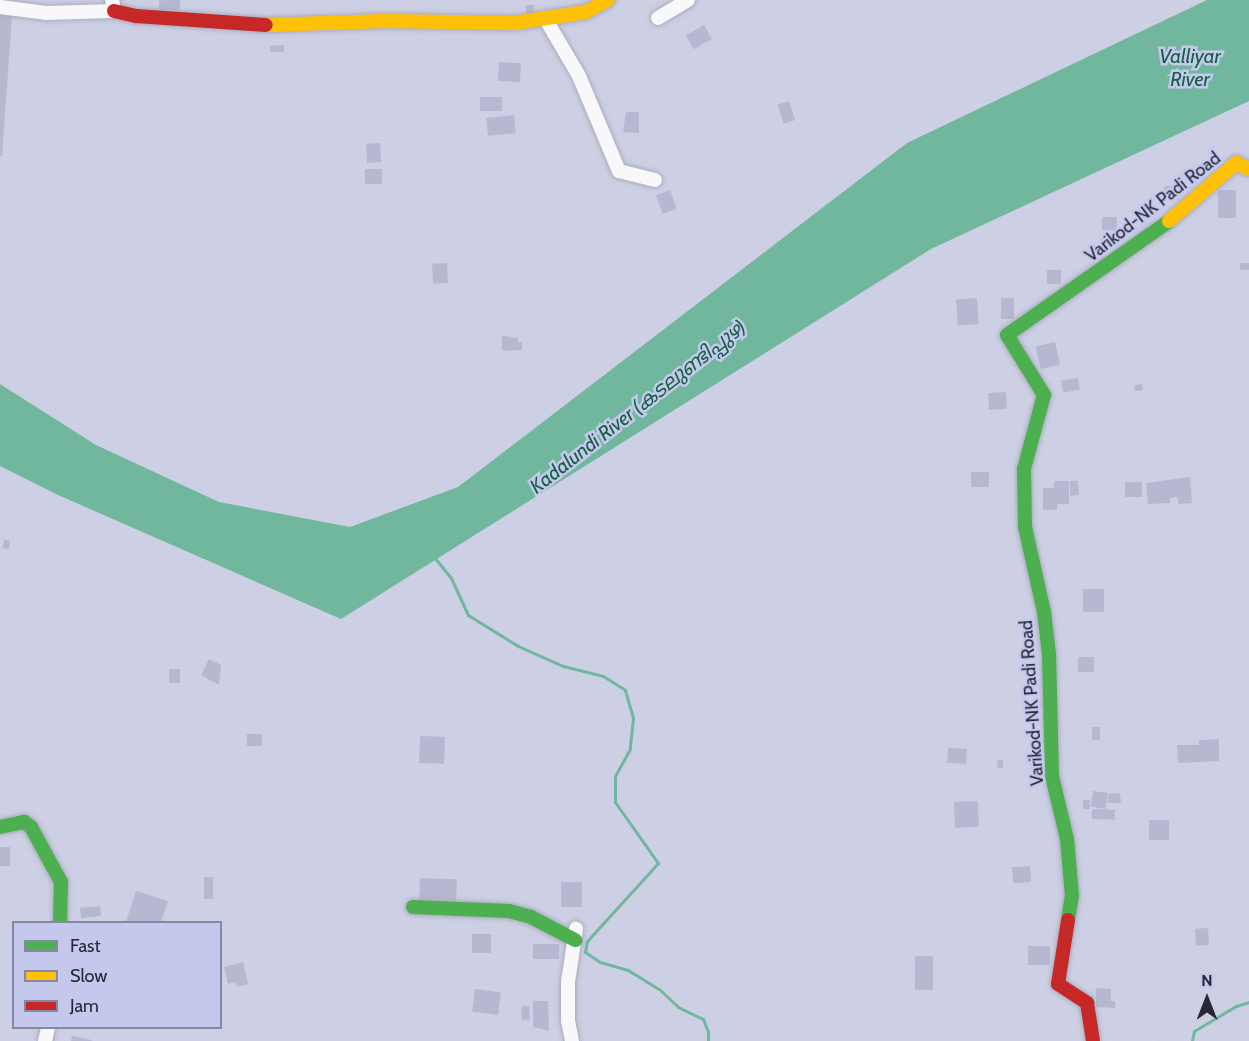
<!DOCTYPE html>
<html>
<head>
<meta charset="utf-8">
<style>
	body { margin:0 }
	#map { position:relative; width:1249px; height:1041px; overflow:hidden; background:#cdd0e4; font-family:Cabin,"Noto Sans Malayalam",sans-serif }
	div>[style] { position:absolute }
	.water>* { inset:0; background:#71b79d }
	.stream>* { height:3px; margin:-1.5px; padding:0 1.5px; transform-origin:1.5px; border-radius:1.5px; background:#71b79d }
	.building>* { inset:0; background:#b6b8d1; transform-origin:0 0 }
	.path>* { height:2px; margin-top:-1px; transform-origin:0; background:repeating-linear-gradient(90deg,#cdced4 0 3px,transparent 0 6px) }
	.roads { filter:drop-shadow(0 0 2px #aaacbc) drop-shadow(0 0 2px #aaacbc) }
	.street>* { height:14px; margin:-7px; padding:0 7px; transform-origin:7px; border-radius:7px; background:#f8f8fb }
	.fast>* { height:14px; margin:-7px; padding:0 7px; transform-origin:7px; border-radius:7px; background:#4caf50 }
	.slow>* { height:14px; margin:-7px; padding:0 7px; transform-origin:7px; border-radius:7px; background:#ffc107 }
	.jam>* { height:14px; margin:-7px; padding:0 7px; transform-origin:7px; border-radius:7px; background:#c62828 }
	span { translate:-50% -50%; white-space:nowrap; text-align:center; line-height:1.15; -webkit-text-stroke:5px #c4c8ed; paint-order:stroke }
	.street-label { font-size:18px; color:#262735 }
	.water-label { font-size:20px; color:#155f40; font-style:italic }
	.legend { position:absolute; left:12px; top:921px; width:210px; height:108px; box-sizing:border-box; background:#c4c8ed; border:2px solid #8588a3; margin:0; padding:8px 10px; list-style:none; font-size:18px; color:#262735 }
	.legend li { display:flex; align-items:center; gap:12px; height:30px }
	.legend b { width:30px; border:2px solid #8588a3 }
	.north { position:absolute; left:1177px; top:969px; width:60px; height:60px; -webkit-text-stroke:4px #c4c8ed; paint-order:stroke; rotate:0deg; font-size:16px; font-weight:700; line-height:24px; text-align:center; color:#262735 }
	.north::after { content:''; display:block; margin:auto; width:21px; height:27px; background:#262735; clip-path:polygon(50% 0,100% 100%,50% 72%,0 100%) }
</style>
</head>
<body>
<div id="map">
	<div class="water">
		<div style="clip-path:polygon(1207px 0,1249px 0,1249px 101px,931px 249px,341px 619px,58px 495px,0 466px,0 384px,96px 445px,219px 502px,350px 527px,458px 487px,907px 143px)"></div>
	</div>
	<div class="stream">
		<div style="left:434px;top:557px;width:27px;rotate:51deg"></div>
		<div style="left:451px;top:578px;width:41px;rotate:65.3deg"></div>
		<div style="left:468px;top:615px;width:59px;rotate:31.8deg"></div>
		<div style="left:518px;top:646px;width:49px;rotate:24deg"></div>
		<div style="left:563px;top:666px;width:41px;rotate:14deg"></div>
		<div style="left:603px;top:676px;width:26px;rotate:32deg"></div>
		<div style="left:625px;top:690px;width:29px;rotate:74deg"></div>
		<div style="left:633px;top:718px;width:31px;rotate:96deg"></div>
		<div style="left:630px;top:749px;width:31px;rotate:119deg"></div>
		<div style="left:615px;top:776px;width:26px;rotate:90deg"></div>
		<div style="left:615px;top:802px;width:75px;rotate:54.8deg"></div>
		<div style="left:658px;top:863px;width:105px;rotate:132.3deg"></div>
		<div style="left:587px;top:941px;width:11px;rotate:100deg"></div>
		<div style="left:585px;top:952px;width:18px;rotate:34deg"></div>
		<div style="left:600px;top:962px;width:29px;rotate:16deg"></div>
		<div style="left:628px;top:970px;width:36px;rotate:32deg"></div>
		<div style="left:659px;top:989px;width:26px;rotate:43deg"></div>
		<div style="left:678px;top:1007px;width:28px;rotate:26deg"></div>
		<div style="left:703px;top:1019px;width:14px;rotate:69deg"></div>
		<div style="left:708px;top:1032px;width:9px;rotate:90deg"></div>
		<div style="left:1192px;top:1041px;width:10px;rotate:-79deg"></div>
		<div style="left:1194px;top:1031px;width:49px;rotate:-30.8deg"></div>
		<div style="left:1236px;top:1006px;width:14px;rotate:-17deg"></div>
	</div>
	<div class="building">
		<div style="left:159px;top:0;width:21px;height:10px"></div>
		<div style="left:526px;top:5px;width:8px;height:12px"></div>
		<div style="clip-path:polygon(0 15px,12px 16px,2px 156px,0 156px)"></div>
		<div style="left:704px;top:25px;width:16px;height:21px;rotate:60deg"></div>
		<div style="clip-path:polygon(284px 45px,284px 52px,270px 52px,270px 46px)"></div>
		<div style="left:499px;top:62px;width:22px;height:19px;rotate:3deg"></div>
		<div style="left:502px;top:97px;width:14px;height:22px;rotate:90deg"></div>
		<div style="left:789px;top:101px;width:20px;height:12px;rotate:72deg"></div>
		<div style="clip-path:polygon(626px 112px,639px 112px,639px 133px,623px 132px)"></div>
		<div style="left:514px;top:115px;width:18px;height:28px;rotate:84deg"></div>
		<div style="left:380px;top:143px;width:19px;height:14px;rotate:87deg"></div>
		<div style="left:365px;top:169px;width:17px;height:15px"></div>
		<div style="left:1180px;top:186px;width:10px;height:16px;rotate:90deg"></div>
		<div style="left:670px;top:190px;width:20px;height:15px;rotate:70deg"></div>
		<div style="left:1218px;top:190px;width:18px;height:28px"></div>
		<div style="left:1117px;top:217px;width:13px;height:15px;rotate:90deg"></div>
		<div style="left:447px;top:263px;width:20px;height:15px;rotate:87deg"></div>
		<div style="left:1249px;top:263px;width:7px;height:9px;rotate:90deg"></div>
		<div style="left:1047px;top:270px;width:14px;height:14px"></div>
		<div style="left:977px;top:298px;width:26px;height:21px;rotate:86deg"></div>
		<div style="left:1001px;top:298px;width:13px;height:21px"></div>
		<div style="clip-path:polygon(502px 336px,518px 338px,518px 342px,522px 342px,522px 350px,502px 351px)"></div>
		<div style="left:1055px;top:342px;width:23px;height:20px;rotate:77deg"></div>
		<div style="left:1078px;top:378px;width:12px;height:17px;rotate:81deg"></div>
		<div style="left:1142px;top:384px;width:6px;height:8px;rotate:81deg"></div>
		<div style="left:1006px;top:392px;width:17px;height:18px;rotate:87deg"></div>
		<div style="left:989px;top:472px;width:15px;height:18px;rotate:90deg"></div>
		<div style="clip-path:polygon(1190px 477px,1192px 503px,1178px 504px,1178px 497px,1170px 498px,1170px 503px,1148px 504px,1146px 483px)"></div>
		<div style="clip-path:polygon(1054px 481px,1069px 481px,1069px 504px,1057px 504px,1057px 510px,1043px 510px,1043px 488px,1054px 488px)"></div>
		<div style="clip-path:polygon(1070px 481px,1078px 481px,1079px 495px,1070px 496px)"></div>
		<div style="left:1125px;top:482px;width:17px;height:15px"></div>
		<div style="left:4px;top:540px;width:6px;height:8px;rotate:9deg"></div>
		<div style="left:1083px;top:589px;width:21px;height:23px"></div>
		<div style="left:1078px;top:657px;width:16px;height:15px"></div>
		<div style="clip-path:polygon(209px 659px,221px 665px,219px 685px,201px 675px)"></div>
		<div style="left:169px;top:669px;width:11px;height:14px"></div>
		<div style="left:1092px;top:727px;width:8px;height:13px"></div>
		<div style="left:247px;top:734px;width:15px;height:12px"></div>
		<div style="left:420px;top:736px;width:25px;height:27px;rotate:2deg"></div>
		<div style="clip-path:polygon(1219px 739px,1219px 761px,1178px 763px,1177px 745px,1199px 745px,1199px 740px)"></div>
		<div style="left:967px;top:749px;width:15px;height:19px;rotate:94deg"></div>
		<div style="clip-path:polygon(997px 760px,1003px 760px,1003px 768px,998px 768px)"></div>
		<div style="left:1093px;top:791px;width:15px;height:16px;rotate:8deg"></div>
		<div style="clip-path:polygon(1120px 793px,1121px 803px,1108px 803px,1108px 794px)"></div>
		<div style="left:1083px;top:800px;width:7px;height:9px"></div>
		<div style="left:978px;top:801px;width:26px;height:24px;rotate:88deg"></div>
		<div style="left:1092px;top:809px;width:23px;height:10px;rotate:2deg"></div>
		<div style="left:1149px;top:820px;width:20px;height:20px"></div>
		<div style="left:0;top:847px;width:10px;height:19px"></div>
		<div style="left:1030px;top:866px;width:16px;height:18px;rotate:86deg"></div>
		<div style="left:204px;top:877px;width:9px;height:22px"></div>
		<div style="left:420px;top:878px;width:37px;height:23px;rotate:2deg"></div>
		<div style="left:561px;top:882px;width:21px;height:25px"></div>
		<div style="clip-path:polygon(136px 891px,168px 901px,161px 922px,126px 922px)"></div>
		<div style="left:100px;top:906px;width:10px;height:20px;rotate:84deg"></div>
		<div style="left:1208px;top:928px;width:17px;height:13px;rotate:87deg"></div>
		<div style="left:472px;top:934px;width:19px;height:19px"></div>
		<div style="left:559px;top:944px;width:15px;height:26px;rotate:90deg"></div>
		<div style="left:1028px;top:946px;width:22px;height:19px"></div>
		<div style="left:933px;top:956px;width:34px;height:18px;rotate:90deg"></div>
		<div style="clip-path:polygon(243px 962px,248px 984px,237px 987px,236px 982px,228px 984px,224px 967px)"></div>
		<div style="clip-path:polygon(1096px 988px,1111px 989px,1111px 1001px,1115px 1001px,1115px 1008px,1096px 1007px)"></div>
		<div style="left:475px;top:989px;width:26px;height:23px;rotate:7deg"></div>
		<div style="clip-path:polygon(533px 1001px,548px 1001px,549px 1031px,533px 1027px)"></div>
		<div style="left:529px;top:1006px;width:14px;height:8px;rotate:86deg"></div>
		<div style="clip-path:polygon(72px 1036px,92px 1040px,91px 1041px,71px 1041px)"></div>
	</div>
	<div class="path">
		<div style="left:643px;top:0;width:12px;rotate:48deg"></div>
		<div style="left:665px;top:28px;width:158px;rotate:54.3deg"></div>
		<div style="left:757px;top:156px;width:56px;rotate:64.8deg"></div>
		<div style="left:1157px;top:1041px;width:104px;rotate:-27.6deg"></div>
	</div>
	<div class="roads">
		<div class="street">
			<div style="left:0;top:7px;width:46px;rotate:7.4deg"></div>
			<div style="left:46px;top:13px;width:68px;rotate:-1.7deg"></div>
			<div style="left:114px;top:11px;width:11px;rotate:-100deg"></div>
			<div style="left:545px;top:18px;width:67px;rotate:59.6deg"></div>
			<div style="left:579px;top:76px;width:103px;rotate:67.2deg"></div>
			<div style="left:619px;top:171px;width:37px;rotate:14deg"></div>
			<div style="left:658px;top:18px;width:35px;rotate:-31deg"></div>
			<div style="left:45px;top:1041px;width:13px;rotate:-77deg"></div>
			<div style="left:572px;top:1041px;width:20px;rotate:-101deg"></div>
			<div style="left:568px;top:1021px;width:39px;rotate:-90deg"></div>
			<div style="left:568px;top:982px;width:54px;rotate:-81.4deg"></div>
		</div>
		<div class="fast">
			<div style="left:0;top:827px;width:25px;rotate:-12deg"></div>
			<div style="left:24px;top:822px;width:9px;rotate:36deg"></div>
			<div style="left:31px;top:827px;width:63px;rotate:61.4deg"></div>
			<div style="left:61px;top:882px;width:40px;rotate:91.4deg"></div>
			<div style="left:413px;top:907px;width:96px;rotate:2.4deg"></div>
			<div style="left:509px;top:911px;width:23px;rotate:15deg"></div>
			<div style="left:531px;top:917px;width:50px;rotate:27.6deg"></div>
			<div style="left:1068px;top:920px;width:24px;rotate:-81deg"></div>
			<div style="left:1072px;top:896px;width:57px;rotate:-95deg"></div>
			<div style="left:1067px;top:839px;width:65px;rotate:-103.4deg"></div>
			<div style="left:1052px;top:776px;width:122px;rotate:-91.4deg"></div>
			<div style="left:1049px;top:654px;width:42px;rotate:-96.8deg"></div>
			<div style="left:1044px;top:612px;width:87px;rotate:-102.6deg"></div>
			<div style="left:1025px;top:527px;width:58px;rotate:-91deg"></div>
			<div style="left:1024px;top:469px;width:77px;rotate:-74.9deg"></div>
			<div style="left:1044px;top:395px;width:70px;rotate:-121.7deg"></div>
			<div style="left:1007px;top:335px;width:198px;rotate:-35.1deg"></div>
		</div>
		<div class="slow">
			<div style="left:266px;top:25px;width:119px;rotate:-1.9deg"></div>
			<div style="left:385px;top:21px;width:129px;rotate:0.9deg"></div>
			<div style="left:514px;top:23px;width:73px;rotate:-8.7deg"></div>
			<div style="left:586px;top:12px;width:25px;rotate:-29deg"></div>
			<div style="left:1169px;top:221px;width:89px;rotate:-40.9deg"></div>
			<div style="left:1236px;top:163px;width:14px;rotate:25deg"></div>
		</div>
		<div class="jam">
			<div style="left:114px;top:11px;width:23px;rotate:13deg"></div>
			<div style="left:136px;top:16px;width:130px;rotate:4deg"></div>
			<div style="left:1068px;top:920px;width:65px;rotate:98.9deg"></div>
			<div style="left:1058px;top:984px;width:35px;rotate:33deg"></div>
			<div style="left:1087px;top:1003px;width:38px;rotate:81deg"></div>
		</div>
	</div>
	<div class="street-label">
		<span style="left:1153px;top:207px;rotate:-38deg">Varikod-NK Padi Road</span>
		<span style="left:1032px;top:703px;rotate:-94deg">Varikod-NK Padi Road</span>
	</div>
	<div class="water-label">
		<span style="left:1190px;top:68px">Valliyar<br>River</span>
		<span style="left:638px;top:407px;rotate:-38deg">Kadalundi River (കടലുണ്ടിപ്പുഴ)</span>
	</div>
	<ul class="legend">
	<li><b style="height:8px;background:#4caf50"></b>Fast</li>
	<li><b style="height:8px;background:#ffc107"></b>Slow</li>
	<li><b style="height:8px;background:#c62828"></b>Jam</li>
	</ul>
	<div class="north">N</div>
</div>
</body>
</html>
